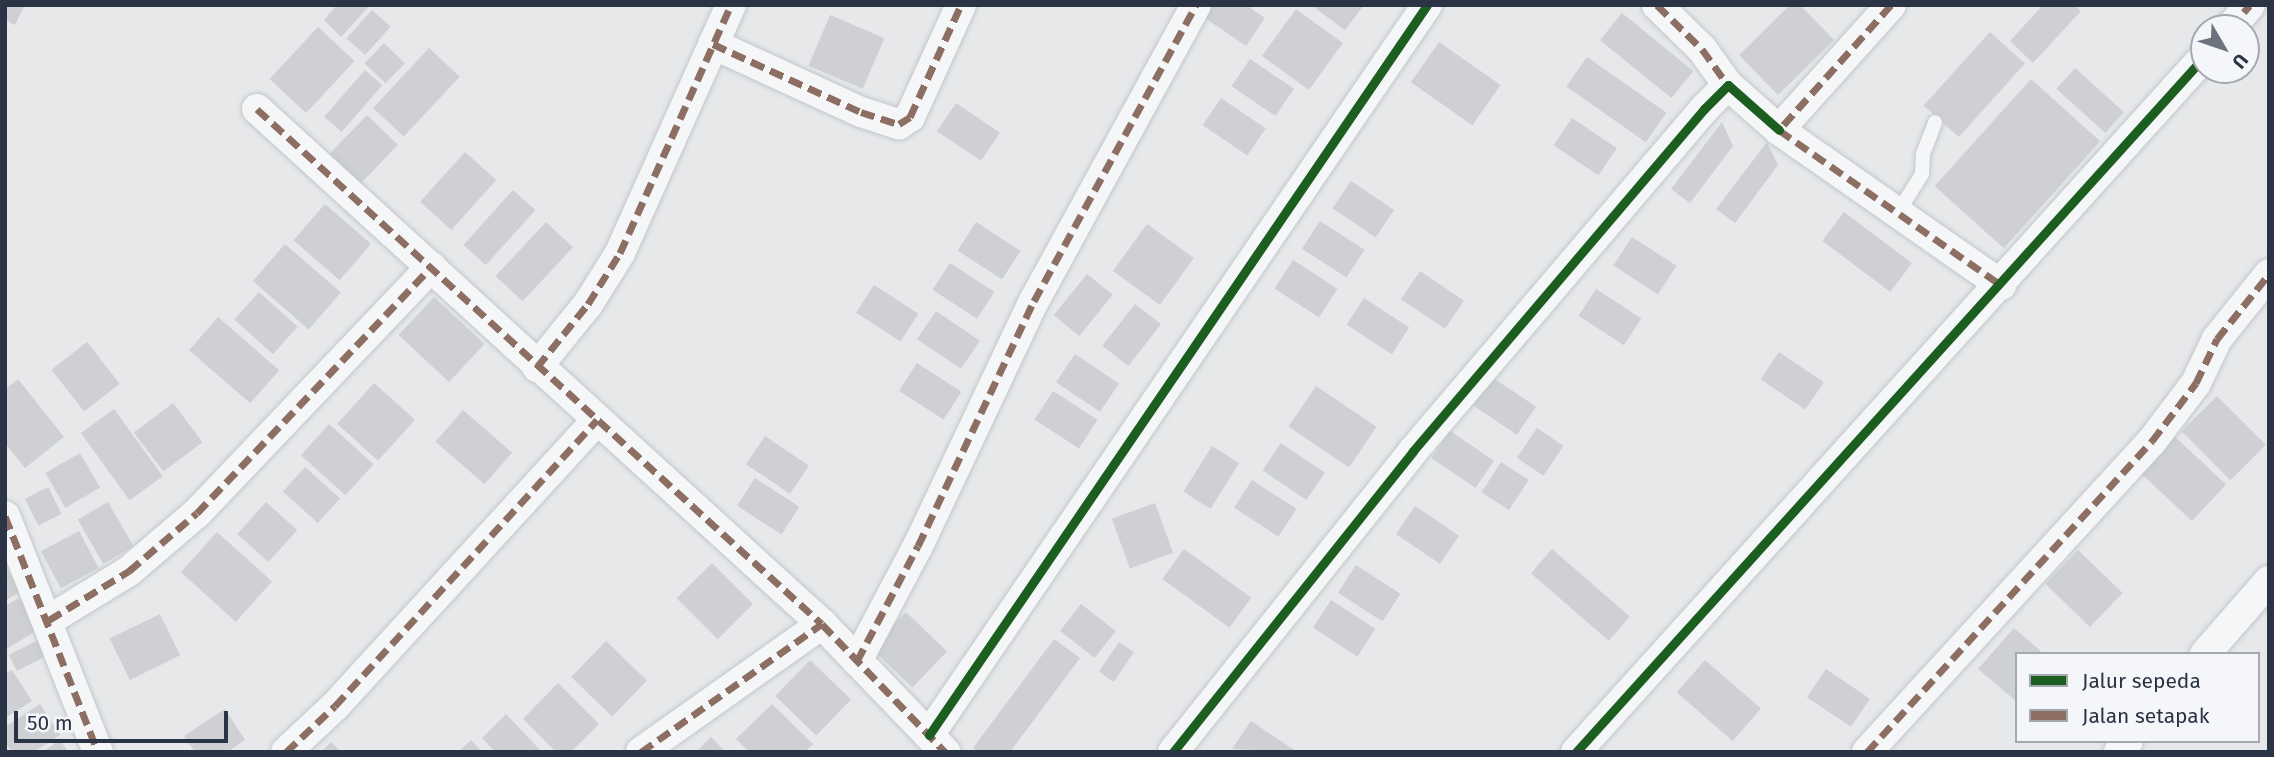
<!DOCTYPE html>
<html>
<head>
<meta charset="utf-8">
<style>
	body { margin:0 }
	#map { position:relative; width:2274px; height:757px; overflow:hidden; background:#e6e8ea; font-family:"Fira Sans",sans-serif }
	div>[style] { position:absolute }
	.building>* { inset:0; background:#ced0d3; transform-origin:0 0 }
	.roads { filter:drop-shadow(0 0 2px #c4c6c8) drop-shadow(0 0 2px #c4c6c8) }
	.lane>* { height:14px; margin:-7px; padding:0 7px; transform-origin:7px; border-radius:7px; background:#f5f6f7 }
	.street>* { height:30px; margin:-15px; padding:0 15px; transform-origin:15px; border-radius:15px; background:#f5f6f7 }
	.quiet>* { height:7px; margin-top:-3.5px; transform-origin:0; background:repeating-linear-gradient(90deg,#8d6e63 0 14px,transparent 0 21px) }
	.cycleway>* { height:9px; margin:-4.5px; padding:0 4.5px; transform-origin:4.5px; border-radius:4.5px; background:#1b5e20 }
	span { translate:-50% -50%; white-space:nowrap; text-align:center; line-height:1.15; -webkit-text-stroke:7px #f4f6f9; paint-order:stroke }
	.frame { position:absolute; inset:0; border:7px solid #2b3445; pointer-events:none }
	.legend { position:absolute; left:2015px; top:652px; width:245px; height:91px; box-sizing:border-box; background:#f4f6f9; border:2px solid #a4a8b1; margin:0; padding:9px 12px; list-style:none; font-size:21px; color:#2b3445 }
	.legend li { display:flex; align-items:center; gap:14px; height:35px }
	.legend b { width:35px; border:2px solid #a4a8b1 }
	.north { position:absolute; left:2190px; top:14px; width:70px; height:70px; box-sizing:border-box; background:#f4f6f9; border:2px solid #a4a8b1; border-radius:50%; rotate:129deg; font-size:19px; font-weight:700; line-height:28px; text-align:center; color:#2b3445 }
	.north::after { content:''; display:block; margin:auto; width:24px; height:32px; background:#6c737f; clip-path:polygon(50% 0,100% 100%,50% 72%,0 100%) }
	.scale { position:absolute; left:14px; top:711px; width:214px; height:32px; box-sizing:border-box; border:4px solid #2b3445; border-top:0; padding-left:9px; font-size:21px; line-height:24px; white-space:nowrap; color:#2b3445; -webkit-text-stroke:5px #f4f6f9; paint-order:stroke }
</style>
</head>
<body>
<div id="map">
	<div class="building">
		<div style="clip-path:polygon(5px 5px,25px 5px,15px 25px,5px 20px)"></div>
		<div style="clip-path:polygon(337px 5px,370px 5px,341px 37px,324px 20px)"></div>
		<div style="clip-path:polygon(1209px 5px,1246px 5px,1265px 18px,1246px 46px,1202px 16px)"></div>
		<div style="clip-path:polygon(1311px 5px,1364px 5px,1345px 30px)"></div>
		<div style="clip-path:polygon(1790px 5px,1800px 5px,1834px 40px,1778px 95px,1739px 55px)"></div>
		<div style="clip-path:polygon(2043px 5px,2075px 5px,2081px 11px,2033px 63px,2010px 41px)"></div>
		<div style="left:1296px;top:9px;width:58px;height:58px;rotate:36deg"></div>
		<div style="left:372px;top:10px;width:25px;height:38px;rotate:42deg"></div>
		<div style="left:1622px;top:13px;width:92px;height:35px;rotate:39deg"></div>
		<div style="left:830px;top:15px;width:59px;height:55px;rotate:23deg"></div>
		<div style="left:318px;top:27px;width:50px;height:71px;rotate:43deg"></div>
		<div style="left:1990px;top:32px;width:47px;height:99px;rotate:42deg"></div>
		<div style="left:1439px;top:42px;width:75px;height:49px;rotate:35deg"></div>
		<div style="left:384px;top:43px;width:29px;height:28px;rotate:44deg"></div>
		<div style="left:429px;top:48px;width:42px;height:82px;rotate:43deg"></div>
		<div style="left:1587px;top:57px;width:97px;height:36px;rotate:35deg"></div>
		<div style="left:1250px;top:59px;width:53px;height:33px;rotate:34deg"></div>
		<div style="left:2075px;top:68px;width:66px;height:28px;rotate:42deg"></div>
		<div style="left:365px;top:70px;width:23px;height:62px;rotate:41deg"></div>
		<div style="left:2031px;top:79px;width:93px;height:144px;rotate:42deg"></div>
		<div style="left:1221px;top:98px;width:54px;height:33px;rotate:34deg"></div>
		<div style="left:956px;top:103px;width:53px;height:34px;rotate:34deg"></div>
		<div style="left:367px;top:115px;width:43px;height:54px;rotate:44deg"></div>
		<div style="left:1572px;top:118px;width:54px;height:33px;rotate:34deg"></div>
		<div style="clip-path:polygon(1722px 122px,1733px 146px,1690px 203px,1671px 189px)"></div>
		<div style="clip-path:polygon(1767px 142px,1778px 165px,1735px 223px,1716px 209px)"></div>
		<div style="left:465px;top:152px;width:42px;height:67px;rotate:42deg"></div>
		<div style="left:1351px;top:181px;width:52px;height:33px;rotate:34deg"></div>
		<div style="left:513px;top:190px;width:30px;height:74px;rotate:42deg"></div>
		<div style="left:325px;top:204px;width:61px;height:48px;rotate:41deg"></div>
		<div style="left:1844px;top:212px;width:85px;height:36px;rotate:37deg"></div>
		<div style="left:1320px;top:221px;width:53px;height:33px;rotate:33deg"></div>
		<div style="left:546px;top:222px;width:37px;height:74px;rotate:43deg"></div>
		<div style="left:976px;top:222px;width:53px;height:34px;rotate:33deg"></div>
		<div style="left:1147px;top:224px;width:58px;height:58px;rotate:36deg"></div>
		<div style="left:1632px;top:237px;width:53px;height:34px;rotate:33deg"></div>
		<div style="left:285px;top:244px;width:74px;height:49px;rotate:41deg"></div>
		<div style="left:1293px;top:260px;width:53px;height:34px;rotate:33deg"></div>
		<div style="left:950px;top:263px;width:53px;height:32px;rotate:33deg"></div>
		<div style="left:1420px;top:271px;width:53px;height:34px;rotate:34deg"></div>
		<div style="left:1087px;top:274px;width:33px;height:53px;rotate:39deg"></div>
		<div style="left:874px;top:285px;width:53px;height:33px;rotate:33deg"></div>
		<div style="left:1596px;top:289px;width:54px;height:32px;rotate:33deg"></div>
		<div style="left:259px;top:292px;width:52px;height:37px;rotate:42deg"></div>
		<div style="left:434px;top:297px;width:69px;height:52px;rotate:43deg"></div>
		<div style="left:1364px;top:298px;width:54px;height:32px;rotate:33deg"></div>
		<div style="left:1135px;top:304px;width:33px;height:53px;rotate:38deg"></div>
		<div style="left:936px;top:311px;width:53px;height:34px;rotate:34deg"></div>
		<div style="left:218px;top:317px;width:81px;height:44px;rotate:41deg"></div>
		<div style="left:87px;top:342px;width:53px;height:45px;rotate:52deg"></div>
		<div style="left:1779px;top:352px;width:54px;height:33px;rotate:34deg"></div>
		<div style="left:1075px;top:354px;width:53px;height:34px;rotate:34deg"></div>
		<div style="left:917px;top:363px;width:53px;height:33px;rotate:33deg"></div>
		<div style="left:1492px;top:377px;width:53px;height:34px;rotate:34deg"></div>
		<div style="clip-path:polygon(18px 379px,64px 437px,25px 468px,5px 443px,5px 389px)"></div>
		<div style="left:374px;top:383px;width:55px;height:55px;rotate:42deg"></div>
		<div style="left:1316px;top:386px;width:73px;height:49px;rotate:34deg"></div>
		<div style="left:1053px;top:391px;width:53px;height:34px;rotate:33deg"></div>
		<div style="left:2217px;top:396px;width:69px;height:50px;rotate:45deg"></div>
		<div style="left:173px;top:403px;width:49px;height:49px;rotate:53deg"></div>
		<div style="left:114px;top:409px;width:83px;height:41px;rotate:54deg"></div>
		<div style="left:463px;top:410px;width:65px;height:42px;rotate:41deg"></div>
		<div style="left:329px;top:424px;width:60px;height:42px;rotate:42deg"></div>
		<div style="left:1537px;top:428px;width:32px;height:36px;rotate:34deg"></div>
		<div style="left:1450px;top:431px;width:53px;height:33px;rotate:34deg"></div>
		<div style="left:2172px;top:434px;width:74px;height:50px;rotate:43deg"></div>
		<div style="left:765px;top:436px;width:53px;height:34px;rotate:34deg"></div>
		<div style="left:1281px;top:443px;width:53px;height:33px;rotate:34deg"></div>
		<div style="left:1212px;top:446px;width:32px;height:54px;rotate:32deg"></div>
		<div style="left:80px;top:453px;width:40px;height:40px;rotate:60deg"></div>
		<div style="left:1501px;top:462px;width:33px;height:36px;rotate:33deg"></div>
		<div style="left:305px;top:467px;width:47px;height:33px;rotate:42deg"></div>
		<div style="left:755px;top:478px;width:53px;height:33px;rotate:33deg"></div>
		<div style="left:1252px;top:480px;width:53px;height:33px;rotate:33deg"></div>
		<div style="left:48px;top:487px;width:30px;height:26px;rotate:63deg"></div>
		<div style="left:108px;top:502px;width:51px;height:35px;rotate:60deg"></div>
		<div style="left:266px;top:502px;width:42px;height:43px;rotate:42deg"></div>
		<div style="left:1155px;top:503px;width:53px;height:46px;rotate:70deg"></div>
		<div style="left:1415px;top:506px;width:53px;height:34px;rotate:34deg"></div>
		<div style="left:79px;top:531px;width:42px;height:43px;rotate:62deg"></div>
		<div style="left:217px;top:532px;width:74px;height:54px;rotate:42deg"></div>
		<div style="left:1184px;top:549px;width:83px;height:37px;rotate:36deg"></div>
		<div style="left:1552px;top:549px;width:103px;height:32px;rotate:41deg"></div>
		<div style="left:2078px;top:550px;width:62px;height:47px;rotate:44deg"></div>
		<div style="left:712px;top:563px;width:58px;height:50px;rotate:45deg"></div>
		<div style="left:1356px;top:565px;width:53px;height:33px;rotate:33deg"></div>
		<div style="clip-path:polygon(5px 566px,21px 591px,5px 601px)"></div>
		<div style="clip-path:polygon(19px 598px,39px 629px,5px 650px,5px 606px)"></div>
		<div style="left:1331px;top:600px;width:53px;height:33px;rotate:33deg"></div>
		<div style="left:1081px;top:604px;width:44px;height:34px;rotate:38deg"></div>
		<div style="left:906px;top:612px;width:57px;height:50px;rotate:44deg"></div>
		<div style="left:160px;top:614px;width:46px;height:56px;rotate:64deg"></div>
		<div style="clip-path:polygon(2014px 628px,2044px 654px,2017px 654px,2017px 702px,1978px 669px)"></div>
		<div style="left:40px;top:639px;width:18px;height:35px;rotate:63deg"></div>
		<div style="clip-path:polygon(1054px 639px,1080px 658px,1010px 752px,979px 752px,973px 748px)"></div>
		<div style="left:606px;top:641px;width:57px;height:50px;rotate:44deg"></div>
		<div style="left:1119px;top:642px;width:18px;height:36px;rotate:34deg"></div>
		<div style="left:810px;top:660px;width:57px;height:50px;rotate:44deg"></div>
		<div style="left:1705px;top:660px;width:74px;height:43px;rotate:41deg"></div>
		<div style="left:1826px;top:669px;width:53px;height:34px;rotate:34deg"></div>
		<div style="clip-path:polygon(12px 670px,32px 701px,5px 718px,5px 674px)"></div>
		<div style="clip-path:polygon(558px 683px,599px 724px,571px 752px,556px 752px,523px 719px)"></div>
		<div style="clip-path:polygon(40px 704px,60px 735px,34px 752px,12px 752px,5px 742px,5px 727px)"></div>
		<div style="clip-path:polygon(772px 704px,813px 744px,805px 752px,749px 752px,736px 739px)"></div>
		<div style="clip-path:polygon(225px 709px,245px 740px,227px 752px,195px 752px,184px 736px)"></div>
		<div style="clip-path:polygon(506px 714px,542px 752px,495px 752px,482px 738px)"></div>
		<div style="clip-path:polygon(1251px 721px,1297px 752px,1232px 749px)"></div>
		<div style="clip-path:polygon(711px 737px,726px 752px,696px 752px)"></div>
		<div style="clip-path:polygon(60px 740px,68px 752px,42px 752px)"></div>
		<div style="clip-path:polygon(471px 740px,482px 752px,458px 752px)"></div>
		<div style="clip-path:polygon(331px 742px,341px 752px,321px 752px)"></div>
	</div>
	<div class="roads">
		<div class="lane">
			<div style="left:1897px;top:214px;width:47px;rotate:-58deg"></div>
			<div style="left:1922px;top:174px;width:20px;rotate:-87deg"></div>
			<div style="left:1923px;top:154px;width:34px;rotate:-69deg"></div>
		</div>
		<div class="street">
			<div style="left:1657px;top:5px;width:63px;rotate:44.4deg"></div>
			<div style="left:1702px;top:49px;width:44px;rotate:54.2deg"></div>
			<div style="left:1891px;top:5px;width:168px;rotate:131.9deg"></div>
			<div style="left:1779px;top:130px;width:271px;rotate:34.9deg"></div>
			<div style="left:2230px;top:28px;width:30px;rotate:-49deg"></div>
			<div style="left:713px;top:44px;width:163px;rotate:24.7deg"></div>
			<div style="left:861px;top:112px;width:40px;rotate:18deg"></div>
			<div style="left:899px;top:124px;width:13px;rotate:-32deg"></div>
			<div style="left:910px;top:117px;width:123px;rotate:-65.5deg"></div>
			<div style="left:257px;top:109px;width:764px;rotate:42.35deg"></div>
			<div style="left:537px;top:367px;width:81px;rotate:-51deg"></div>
			<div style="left:588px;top:304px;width:60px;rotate:-57.9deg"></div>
			<div style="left:620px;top:253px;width:272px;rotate:-65.9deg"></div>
			<div style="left:5px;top:516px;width:254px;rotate:68.5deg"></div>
			<div style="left:49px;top:620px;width:94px;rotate:-31.5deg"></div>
			<div style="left:129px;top:571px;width:89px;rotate:-40.5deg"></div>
			<div style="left:197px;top:513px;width:340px;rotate:-46.4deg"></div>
			<div style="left:2205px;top:654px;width:97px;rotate:-48.8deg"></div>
			<div style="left:857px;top:661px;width:130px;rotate:-62.1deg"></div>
			<div style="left:918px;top:546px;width:271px;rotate:-64.7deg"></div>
			<div style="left:1034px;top:301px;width:337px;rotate:-61.3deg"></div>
			<div style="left:929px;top:735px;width:884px;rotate:-55.7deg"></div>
			<div style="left:286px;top:752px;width:67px;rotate:-43.2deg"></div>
			<div style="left:335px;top:706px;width:388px;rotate:-47.5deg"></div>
			<div style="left:641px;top:752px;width:222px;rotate:-35.3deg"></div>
			<div style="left:822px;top:624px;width:178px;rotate:46.1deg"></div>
			<div style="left:1173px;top:752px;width:385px;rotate:-51.4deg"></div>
			<div style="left:1413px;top:451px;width:449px;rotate:-49.6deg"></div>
			<div style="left:1704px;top:109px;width:34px;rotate:-45deg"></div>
			<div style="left:1728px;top:85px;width:68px;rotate:41.4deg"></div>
			<div style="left:1576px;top:752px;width:937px;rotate:-47.9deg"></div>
			<div style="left:1867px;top:752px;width:422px;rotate:-47.5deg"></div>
			<div style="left:2152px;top:441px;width:73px;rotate:-52.8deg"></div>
			<div style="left:2196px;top:383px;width:49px;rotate:-64.5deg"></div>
			<div style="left:2217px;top:339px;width:83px;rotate:-51.3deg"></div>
			<div style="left:2119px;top:752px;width:14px;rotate:-51deg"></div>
		</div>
	</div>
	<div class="quiet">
		<div style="left:1657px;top:5px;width:63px;rotate:44.4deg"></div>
		<div style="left:1702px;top:49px;width:44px;rotate:54.2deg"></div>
		<div style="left:1891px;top:5px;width:168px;rotate:131.9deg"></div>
		<div style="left:1779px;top:130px;width:271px;rotate:34.9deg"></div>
		<div style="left:2230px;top:28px;width:30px;rotate:-49deg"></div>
		<div style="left:713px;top:44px;width:163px;rotate:24.7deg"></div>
		<div style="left:861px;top:112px;width:40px;rotate:18deg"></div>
		<div style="left:899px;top:124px;width:13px;rotate:-32deg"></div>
		<div style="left:910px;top:117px;width:123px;rotate:-65.5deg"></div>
		<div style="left:257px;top:109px;width:764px;rotate:42.35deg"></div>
		<div style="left:537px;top:367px;width:81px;rotate:-51deg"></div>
		<div style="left:588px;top:304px;width:60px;rotate:-57.9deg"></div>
		<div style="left:620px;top:253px;width:272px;rotate:-65.9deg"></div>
		<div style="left:5px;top:516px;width:254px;rotate:68.5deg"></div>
		<div style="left:49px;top:620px;width:94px;rotate:-31.5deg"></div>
		<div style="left:129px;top:571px;width:89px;rotate:-40.5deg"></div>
		<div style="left:197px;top:513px;width:340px;rotate:-46.4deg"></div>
		<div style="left:857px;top:661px;width:130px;rotate:-62.1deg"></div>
		<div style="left:918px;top:546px;width:271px;rotate:-64.7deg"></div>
		<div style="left:1034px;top:301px;width:337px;rotate:-61.3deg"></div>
		<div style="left:286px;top:752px;width:67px;rotate:-43.2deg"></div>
		<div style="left:335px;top:706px;width:388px;rotate:-47.5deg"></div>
		<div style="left:641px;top:752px;width:222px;rotate:-35.3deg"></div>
		<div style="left:822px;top:624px;width:178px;rotate:46.1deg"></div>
		<div style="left:1867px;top:752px;width:422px;rotate:-47.5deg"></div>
		<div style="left:2152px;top:441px;width:73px;rotate:-52.8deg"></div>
		<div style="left:2196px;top:383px;width:49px;rotate:-64.5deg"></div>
		<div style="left:2217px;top:339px;width:83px;rotate:-51.3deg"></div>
	</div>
	<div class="cycleway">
		<div style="left:929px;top:735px;width:884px;rotate:-55.7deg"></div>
		<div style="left:1173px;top:752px;width:385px;rotate:-51.4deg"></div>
		<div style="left:1413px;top:451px;width:449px;rotate:-49.6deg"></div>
		<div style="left:1704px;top:109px;width:34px;rotate:-45deg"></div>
		<div style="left:1728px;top:85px;width:68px;rotate:41.4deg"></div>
		<div style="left:1576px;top:752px;width:937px;rotate:-47.9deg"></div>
	</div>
	<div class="frame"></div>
	<ul class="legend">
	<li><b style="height:9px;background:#1b5e20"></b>Jalur sepeda</li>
	<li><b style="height:9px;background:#8d6e63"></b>Jalan setapak</li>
	</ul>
	<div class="north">U</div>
	<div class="scale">50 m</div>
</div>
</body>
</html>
